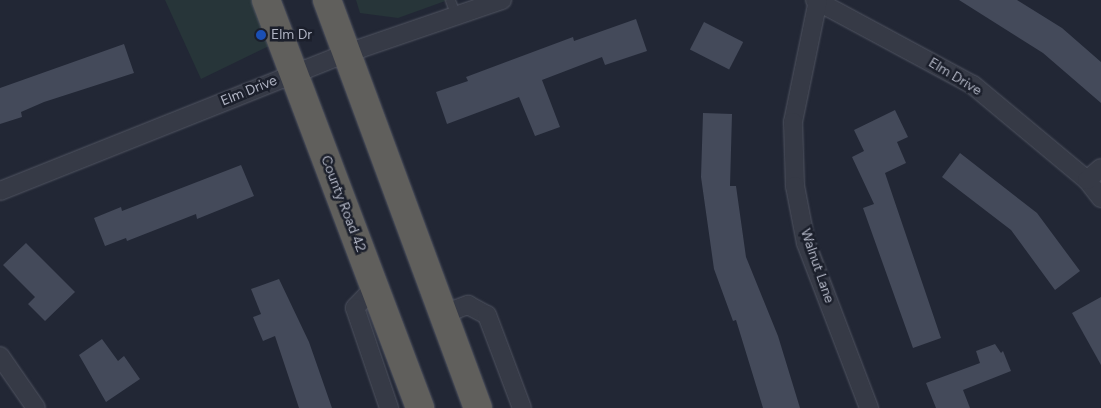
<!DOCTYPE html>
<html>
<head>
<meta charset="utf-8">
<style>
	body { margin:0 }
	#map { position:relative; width:1101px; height:408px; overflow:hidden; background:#222735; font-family:Figtree,sans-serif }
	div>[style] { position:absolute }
	.green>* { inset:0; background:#273539 }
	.building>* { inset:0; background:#444a5a; transform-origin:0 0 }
	.roads { filter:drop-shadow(0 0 1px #505461) drop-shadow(0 0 1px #505461) }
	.service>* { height:9px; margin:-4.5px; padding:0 4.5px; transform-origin:4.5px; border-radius:4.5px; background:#363a46 }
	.minor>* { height:18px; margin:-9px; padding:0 9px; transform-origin:9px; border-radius:9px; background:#363a46 }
	.trunk>* { height:28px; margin:-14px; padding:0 14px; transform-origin:14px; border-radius:14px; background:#605f5c }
	.dots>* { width:14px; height:14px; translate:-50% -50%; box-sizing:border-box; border:2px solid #1b1f2b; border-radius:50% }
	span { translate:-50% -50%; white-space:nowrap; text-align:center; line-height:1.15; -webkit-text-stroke:5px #1b1f2b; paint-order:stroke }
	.poi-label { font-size:14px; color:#b0b4c3 }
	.left { translate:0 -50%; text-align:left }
	.street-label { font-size:14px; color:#b0b4c3 }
</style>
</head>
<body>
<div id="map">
	<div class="green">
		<div style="clip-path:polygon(165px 0,253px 0,271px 45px,201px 79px)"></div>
		<div style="clip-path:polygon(356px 0,448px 0,398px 18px,360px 13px)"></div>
	</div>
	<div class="building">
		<div style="clip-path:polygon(959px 0,1017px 0,1062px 28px,1101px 62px,1101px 103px,1043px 53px)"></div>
		<div style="clip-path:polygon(636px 19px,647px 51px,605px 65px,602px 57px,542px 80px,560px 127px,535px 136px,519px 97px,447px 124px,436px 92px,468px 81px,466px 77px,573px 37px,574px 41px)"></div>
		<div style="left:704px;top:22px;width:44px;height:31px;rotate:27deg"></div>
		<div style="clip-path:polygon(124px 44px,134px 73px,44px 102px,21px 112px,22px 117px,0 124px,0 88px)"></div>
		<div style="clip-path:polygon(895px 110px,908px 137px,897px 142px,906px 163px,885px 173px,941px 338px,913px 348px,863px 208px,874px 204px,852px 157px,864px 151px,854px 130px)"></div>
		<div style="clip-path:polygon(703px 113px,732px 114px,730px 186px,736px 186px,746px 257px,778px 336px,800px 408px,763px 408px,736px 320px,733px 321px,714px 269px,701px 177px)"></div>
		<div style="clip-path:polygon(960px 153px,1037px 213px,1080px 271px,1055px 290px,1011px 230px,942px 177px)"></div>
		<div style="clip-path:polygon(241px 165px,254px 196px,197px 219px,196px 214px,127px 241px,126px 238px,105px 246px,94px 218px,121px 207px,122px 211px)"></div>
		<div style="clip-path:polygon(26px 243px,75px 292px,45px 321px,28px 304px,35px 297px,3px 265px)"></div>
		<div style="clip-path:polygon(279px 279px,309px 342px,332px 408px,299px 408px,275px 336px,263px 341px,253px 317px,261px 314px,251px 289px)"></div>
		<div style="clip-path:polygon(1101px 297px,1101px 365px,1072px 313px)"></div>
		<div style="clip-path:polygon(102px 339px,118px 361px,124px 356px,140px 379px,106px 402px,79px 355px)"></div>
		<div style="clip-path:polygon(995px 344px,1001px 353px,1003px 351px,1011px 371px,963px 390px,970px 408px,936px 408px,926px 383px,980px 363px,976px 351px)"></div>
	</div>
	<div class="roads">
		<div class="service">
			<div style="left:450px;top:0;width:17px;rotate:69deg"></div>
		</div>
		<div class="minor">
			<div style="left:815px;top:0;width:179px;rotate:28.3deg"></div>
			<div style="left:973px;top:85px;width:148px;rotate:39.8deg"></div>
			<div style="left:1087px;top:180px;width:23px;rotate:52deg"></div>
			<div style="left:818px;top:0;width:125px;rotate:101.6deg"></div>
			<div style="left:793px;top:122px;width:64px;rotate:88.2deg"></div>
			<div style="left:795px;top:186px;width:58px;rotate:79.1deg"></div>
			<div style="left:806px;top:243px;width:177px;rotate:69.1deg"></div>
			<div style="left:1087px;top:180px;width:18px;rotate:-41deg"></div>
			<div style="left:0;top:191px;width:373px;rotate:-21.7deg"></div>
			<div style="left:347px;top:53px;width:164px;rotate:-18.9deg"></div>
			<div style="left:375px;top:287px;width:29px;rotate:134deg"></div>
			<div style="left:355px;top:308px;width:106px;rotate:71.2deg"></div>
			<div style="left:444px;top:314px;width:26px;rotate:-21deg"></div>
			<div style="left:468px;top:305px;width:21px;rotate:28deg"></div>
			<div style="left:487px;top:315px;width:99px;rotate:69.4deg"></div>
			<div style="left:0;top:356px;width:63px;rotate:55.3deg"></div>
		</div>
		<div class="trunk">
			<div style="left:266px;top:0;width:436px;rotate:69.3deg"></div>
			<div style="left:327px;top:0;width:435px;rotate:69.7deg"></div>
		</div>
	</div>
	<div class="dots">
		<div style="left:261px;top:35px;background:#1a4fb4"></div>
	</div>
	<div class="poi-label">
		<span class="left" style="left:271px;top:35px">Elm Dr</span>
	</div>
	<div class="street-label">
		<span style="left:955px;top:77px;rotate:31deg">Elm Drive</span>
		<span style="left:249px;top:91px;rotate:-22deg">Elm Drive</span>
		<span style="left:343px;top:204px;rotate:69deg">County Road 42</span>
		<span style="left:817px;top:266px;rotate:71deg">Walnut Lane</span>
	</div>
</div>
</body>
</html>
